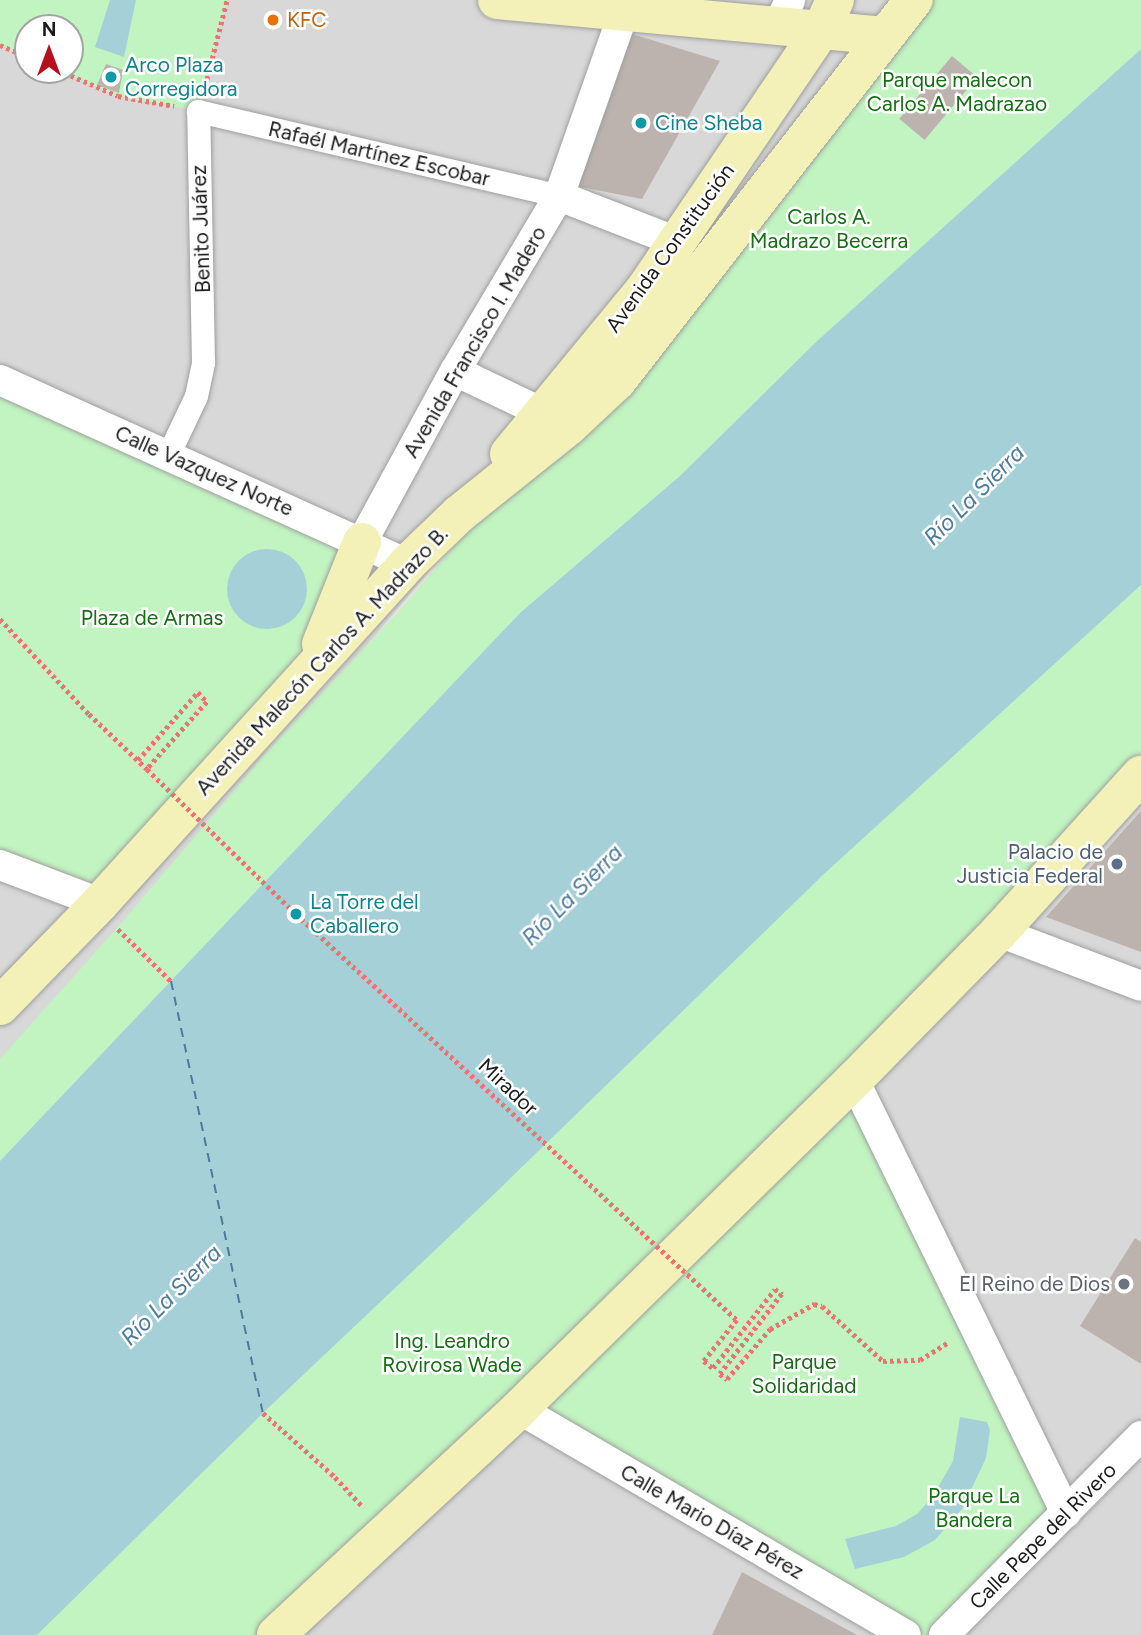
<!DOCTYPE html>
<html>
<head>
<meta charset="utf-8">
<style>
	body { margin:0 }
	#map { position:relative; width:1141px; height:1635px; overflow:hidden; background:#ece7e1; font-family:Figtree,sans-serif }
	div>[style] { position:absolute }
	.residential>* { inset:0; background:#d9d8d8 }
	.park>* { inset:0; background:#c1f4c0 }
	.water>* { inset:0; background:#a5d0d7 }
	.round { border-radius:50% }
	.ferry>* { height:2px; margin-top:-1px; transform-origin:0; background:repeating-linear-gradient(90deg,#4d7a9b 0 9px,transparent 0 16px) }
	.building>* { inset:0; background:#bcb3ae; transform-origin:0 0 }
	.path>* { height:4.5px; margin-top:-2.25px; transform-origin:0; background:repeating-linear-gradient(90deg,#ee7270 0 3.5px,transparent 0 7px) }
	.roads { filter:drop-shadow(0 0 2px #9f9f9f) drop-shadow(0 0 2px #9f9f9f) }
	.pedestrian>* { height:23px; margin:-11.5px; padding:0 11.5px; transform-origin:11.5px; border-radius:11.5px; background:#fff }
	.minor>* { height:30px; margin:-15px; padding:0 15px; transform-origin:15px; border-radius:15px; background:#fff }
	.secondary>* { height:38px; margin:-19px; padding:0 19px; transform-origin:19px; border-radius:19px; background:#f3f1b8 }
	.path-bridge>* { height:4.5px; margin-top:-2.25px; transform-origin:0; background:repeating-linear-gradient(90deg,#ee7270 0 3.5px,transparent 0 7px) }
	.dots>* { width:19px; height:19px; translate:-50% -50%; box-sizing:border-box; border:4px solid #fff; border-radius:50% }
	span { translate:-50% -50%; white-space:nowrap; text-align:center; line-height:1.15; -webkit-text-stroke:5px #fff; paint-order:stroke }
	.food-label { font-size:21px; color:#c56008 }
	.left { translate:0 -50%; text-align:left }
	.culture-label { font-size:21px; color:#0d838f }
	.park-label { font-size:21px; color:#146f13 }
	.street-label { font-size:21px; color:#1b1b1b }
	.service-label { font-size:21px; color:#4e5e75 }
	.right { translate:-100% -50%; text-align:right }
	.worship-label { font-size:21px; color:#5b616d }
	.water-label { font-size:23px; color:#4d7a9b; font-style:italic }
	.north { position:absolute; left:14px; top:14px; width:70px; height:70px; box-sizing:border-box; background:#fff; border:2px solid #a4a4a4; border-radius:50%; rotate:0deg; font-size:19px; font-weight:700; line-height:28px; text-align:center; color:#1b1b1b }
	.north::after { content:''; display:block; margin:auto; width:24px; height:32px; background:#b7101e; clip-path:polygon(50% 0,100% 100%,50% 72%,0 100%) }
</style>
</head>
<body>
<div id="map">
	<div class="residential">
		<div style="clip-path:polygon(evenodd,0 0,907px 0,0 1084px,0 0,28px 28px,70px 28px,70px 70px,28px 70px,28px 28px)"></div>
		<div style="clip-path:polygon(1141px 727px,1141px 1635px,263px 1635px)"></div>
	</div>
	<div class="park">
		<div style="clip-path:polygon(0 0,227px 0,198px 111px,118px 96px,58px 70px,70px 70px,70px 28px,28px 28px,28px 57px,0 45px)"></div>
		<div style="clip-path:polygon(914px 0,1141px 0,1141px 49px,816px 342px,681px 475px,520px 613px,0 1161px,0 1059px,117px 928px,267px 752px,399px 611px,814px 130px)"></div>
		<div style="clip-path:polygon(0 380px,362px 542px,311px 667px,100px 903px,0 865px)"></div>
		<div style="clip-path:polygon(1141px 585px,1141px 775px,854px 1080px,1066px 1513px,944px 1635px,906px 1635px,519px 1409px,283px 1635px,37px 1635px,263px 1413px,488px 1200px,824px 874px)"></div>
	</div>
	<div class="water">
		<div style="clip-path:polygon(110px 0,136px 0,124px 57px,95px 47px)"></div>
		<div style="clip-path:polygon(1141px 49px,1141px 585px,824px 874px,488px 1200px,263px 1413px,37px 1635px,0 1635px,0 1161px,520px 613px,681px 475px,816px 342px)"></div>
		<div class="round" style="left:227px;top:549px;width:80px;height:80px"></div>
		<div style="clip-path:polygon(960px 1417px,987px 1422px,990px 1430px,986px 1458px,962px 1509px,935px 1540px,904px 1557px,855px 1569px,845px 1539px,896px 1526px,917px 1514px,932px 1498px,953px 1461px)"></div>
	</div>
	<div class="ferry">
		<div style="left:171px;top:981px;width:442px;rotate:78deg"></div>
	</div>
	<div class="building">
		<div style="clip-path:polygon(629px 33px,720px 61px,642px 199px,576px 186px)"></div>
		<div style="left:952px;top:56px;width:33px;height:82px;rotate:40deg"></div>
		<div style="clip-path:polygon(106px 64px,123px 70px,119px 93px,97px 85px)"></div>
		<div style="clip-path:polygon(1141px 811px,1141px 952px,1046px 917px)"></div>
		<div style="clip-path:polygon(1135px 1238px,1141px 1242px,1141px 1364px,1080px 1326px)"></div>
		<div style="clip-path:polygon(742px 1572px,857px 1635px,712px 1635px)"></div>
	</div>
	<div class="path">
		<div style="left:0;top:45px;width:30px;rotate:23deg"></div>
		<div style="left:58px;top:70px;width:65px;rotate:23.4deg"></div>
		<div style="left:118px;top:96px;width:57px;rotate:10.1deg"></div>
		<div style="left:205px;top:86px;width:89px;rotate:-75.7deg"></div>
		<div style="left:0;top:619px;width:130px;rotate:46.9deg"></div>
		<div style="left:89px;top:714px;width:80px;rotate:43.5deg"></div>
		<div style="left:118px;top:929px;width:74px;rotate:44.5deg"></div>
		<div style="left:770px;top:1329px;width:51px;rotate:-29.6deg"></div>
		<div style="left:814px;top:1304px;width:8px;rotate:14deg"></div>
		<div style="left:822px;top:1306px;width:82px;rotate:42deg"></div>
		<div style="left:883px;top:1361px;width:37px;rotate:-2deg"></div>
		<div style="left:920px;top:1360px;width:34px;rotate:-32deg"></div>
		<div style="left:263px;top:1413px;width:96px;rotate:41.6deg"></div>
		<div style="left:335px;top:1477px;width:42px;rotate:46.9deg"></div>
	</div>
	<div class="roads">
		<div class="pedestrian">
			<div style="left:168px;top:455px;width:65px;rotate:-64.6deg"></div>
			<div style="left:196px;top:396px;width:35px;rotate:-78deg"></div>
			<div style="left:203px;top:362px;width:251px;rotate:-91.1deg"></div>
			<div style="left:198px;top:111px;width:371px;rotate:13.2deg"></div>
		</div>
		<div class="minor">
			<div style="left:778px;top:25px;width:28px;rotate:-64deg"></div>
			<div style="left:559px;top:196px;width:127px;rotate:21.3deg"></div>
			<div style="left:455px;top:371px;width:119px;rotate:25.5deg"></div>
			<div style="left:0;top:380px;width:447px;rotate:24.3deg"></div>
			<div style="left:362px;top:542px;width:195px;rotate:-61.5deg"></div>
			<div style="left:455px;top:371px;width:204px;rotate:-59.3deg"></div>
			<div style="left:559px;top:196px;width:196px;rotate:-70.6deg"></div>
			<div style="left:0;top:865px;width:107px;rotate:20.8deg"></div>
			<div style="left:999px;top:932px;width:152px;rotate:20.8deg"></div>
			<div style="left:854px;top:1080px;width:482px;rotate:63.9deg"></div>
			<div style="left:519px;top:1409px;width:448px;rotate:30.3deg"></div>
			<div style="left:944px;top:1635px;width:280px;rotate:-45.3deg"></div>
		</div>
		<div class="secondary">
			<div style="left:497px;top:0;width:389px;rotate:5.3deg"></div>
			<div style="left:509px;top:454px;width:214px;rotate:-50.5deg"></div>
			<div style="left:645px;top:289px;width:315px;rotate:-55.8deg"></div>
			<div style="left:822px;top:29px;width:32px;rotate:-66deg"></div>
			<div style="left:321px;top:644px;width:110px;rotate:-68.1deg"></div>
			<div style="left:0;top:1006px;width:144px;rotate:-45.8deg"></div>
			<div style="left:100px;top:903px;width:457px;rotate:-47.8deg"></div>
			<div style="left:407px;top:564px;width:72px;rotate:-43.9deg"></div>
			<div style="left:459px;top:514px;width:141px;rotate:-38.7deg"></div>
			<div style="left:569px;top:426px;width:66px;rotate:-43.2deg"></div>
			<div style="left:617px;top:381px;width:483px;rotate:-52.1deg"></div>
			<div style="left:276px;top:1635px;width:332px;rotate:-42.9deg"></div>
			<div style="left:519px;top:1409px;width:470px;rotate:-44.5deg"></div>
			<div style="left:854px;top:1080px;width:207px;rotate:-45.6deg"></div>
			<div style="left:999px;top:932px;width:212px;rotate:-47.9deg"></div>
		</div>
	</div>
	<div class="path-bridge">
		<div style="left:138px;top:760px;width:91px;rotate:-48.6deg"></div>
		<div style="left:198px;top:692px;width:13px;rotate:48deg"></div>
		<div style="left:207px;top:702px;width:90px;rotate:131.8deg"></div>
		<div style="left:147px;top:769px;width:208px;rotate:44.2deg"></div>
		<div style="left:296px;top:914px;width:599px;rotate:42.63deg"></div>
		<div style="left:737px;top:1320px;width:53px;rotate:128.8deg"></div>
		<div style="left:704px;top:1361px;width:11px;rotate:38deg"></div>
		<div style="left:713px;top:1368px;width:100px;rotate:-51.9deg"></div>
		<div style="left:775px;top:1289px;width:9px;rotate:36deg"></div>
		<div style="left:782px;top:1294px;width:101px;rotate:127.8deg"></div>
		<div style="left:720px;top:1374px;width:9px;rotate:36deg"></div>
		<div style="left:727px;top:1379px;width:66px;rotate:-49.3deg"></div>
	</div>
	<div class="dots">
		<div style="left:273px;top:20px;background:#e8710a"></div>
		<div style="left:111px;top:77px;background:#0f9aa8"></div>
		<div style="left:641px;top:123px;background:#0f9aa8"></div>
		<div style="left:1117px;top:864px;background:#5c6f8a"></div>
		<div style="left:296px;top:914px;background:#0f9aa8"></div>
		<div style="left:1124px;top:1284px;background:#6b7280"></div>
	</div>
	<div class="food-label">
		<span class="left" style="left:287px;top:20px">KFC</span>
	</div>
	<div class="culture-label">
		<span class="left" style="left:125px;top:77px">Arco Plaza<br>Corregidora</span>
		<span class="left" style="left:655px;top:123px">Cine Sheba</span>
		<span class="left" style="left:310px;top:914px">La Torre del<br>Caballero</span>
	</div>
	<div class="park-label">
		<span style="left:957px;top:92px">Parque malecon<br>Carlos A. Madrazao</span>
		<span style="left:829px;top:229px">Carlos A.<br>Madrazo Becerra</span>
		<span style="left:152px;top:618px">Plaza de Armas</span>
		<span style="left:452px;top:1353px">Ing. Leandro<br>Rovirosa Wade</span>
		<span style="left:804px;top:1374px">Parque<br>Solidaridad</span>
		<span style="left:974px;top:1508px">Parque La<br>Bandera</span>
	</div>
	<div class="street-label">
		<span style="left:379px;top:154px;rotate:13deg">Rafaél Martínez Escobar</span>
		<span style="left:201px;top:229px;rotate:-92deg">Benito Juárez</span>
		<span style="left:670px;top:248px;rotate:-54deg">Avenida Constitución</span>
		<span style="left:475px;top:342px;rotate:-60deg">Avenida Francisco I. Madero</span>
		<span style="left:204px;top:471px;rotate:24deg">Calle Vazquez Norte</span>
		<span style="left:322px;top:661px;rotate:-47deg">Avenida Malecón Carlos A. Madrazo B.</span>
		<span style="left:508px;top:1087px;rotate:43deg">Mirador</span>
		<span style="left:712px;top:1522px;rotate:30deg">Calle Mario Díaz Pérez</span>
		<span style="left:1043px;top:1536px;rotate:-45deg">Calle Pepe del Rivero</span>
	</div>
	<div class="service-label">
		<span class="right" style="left:1103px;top:864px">Palacio de<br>Justicia Federal</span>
	</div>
	<div class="worship-label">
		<span class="right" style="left:1110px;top:1284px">El Reino de Dios</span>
	</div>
	<div class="water-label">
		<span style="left:974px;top:495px;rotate:-45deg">Río La Sierra</span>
		<span style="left:572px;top:895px;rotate:-45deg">Río La Sierra</span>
		<span style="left:171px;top:1295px;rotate:-45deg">Río La Sierra</span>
	</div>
	<div class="north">N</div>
</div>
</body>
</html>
